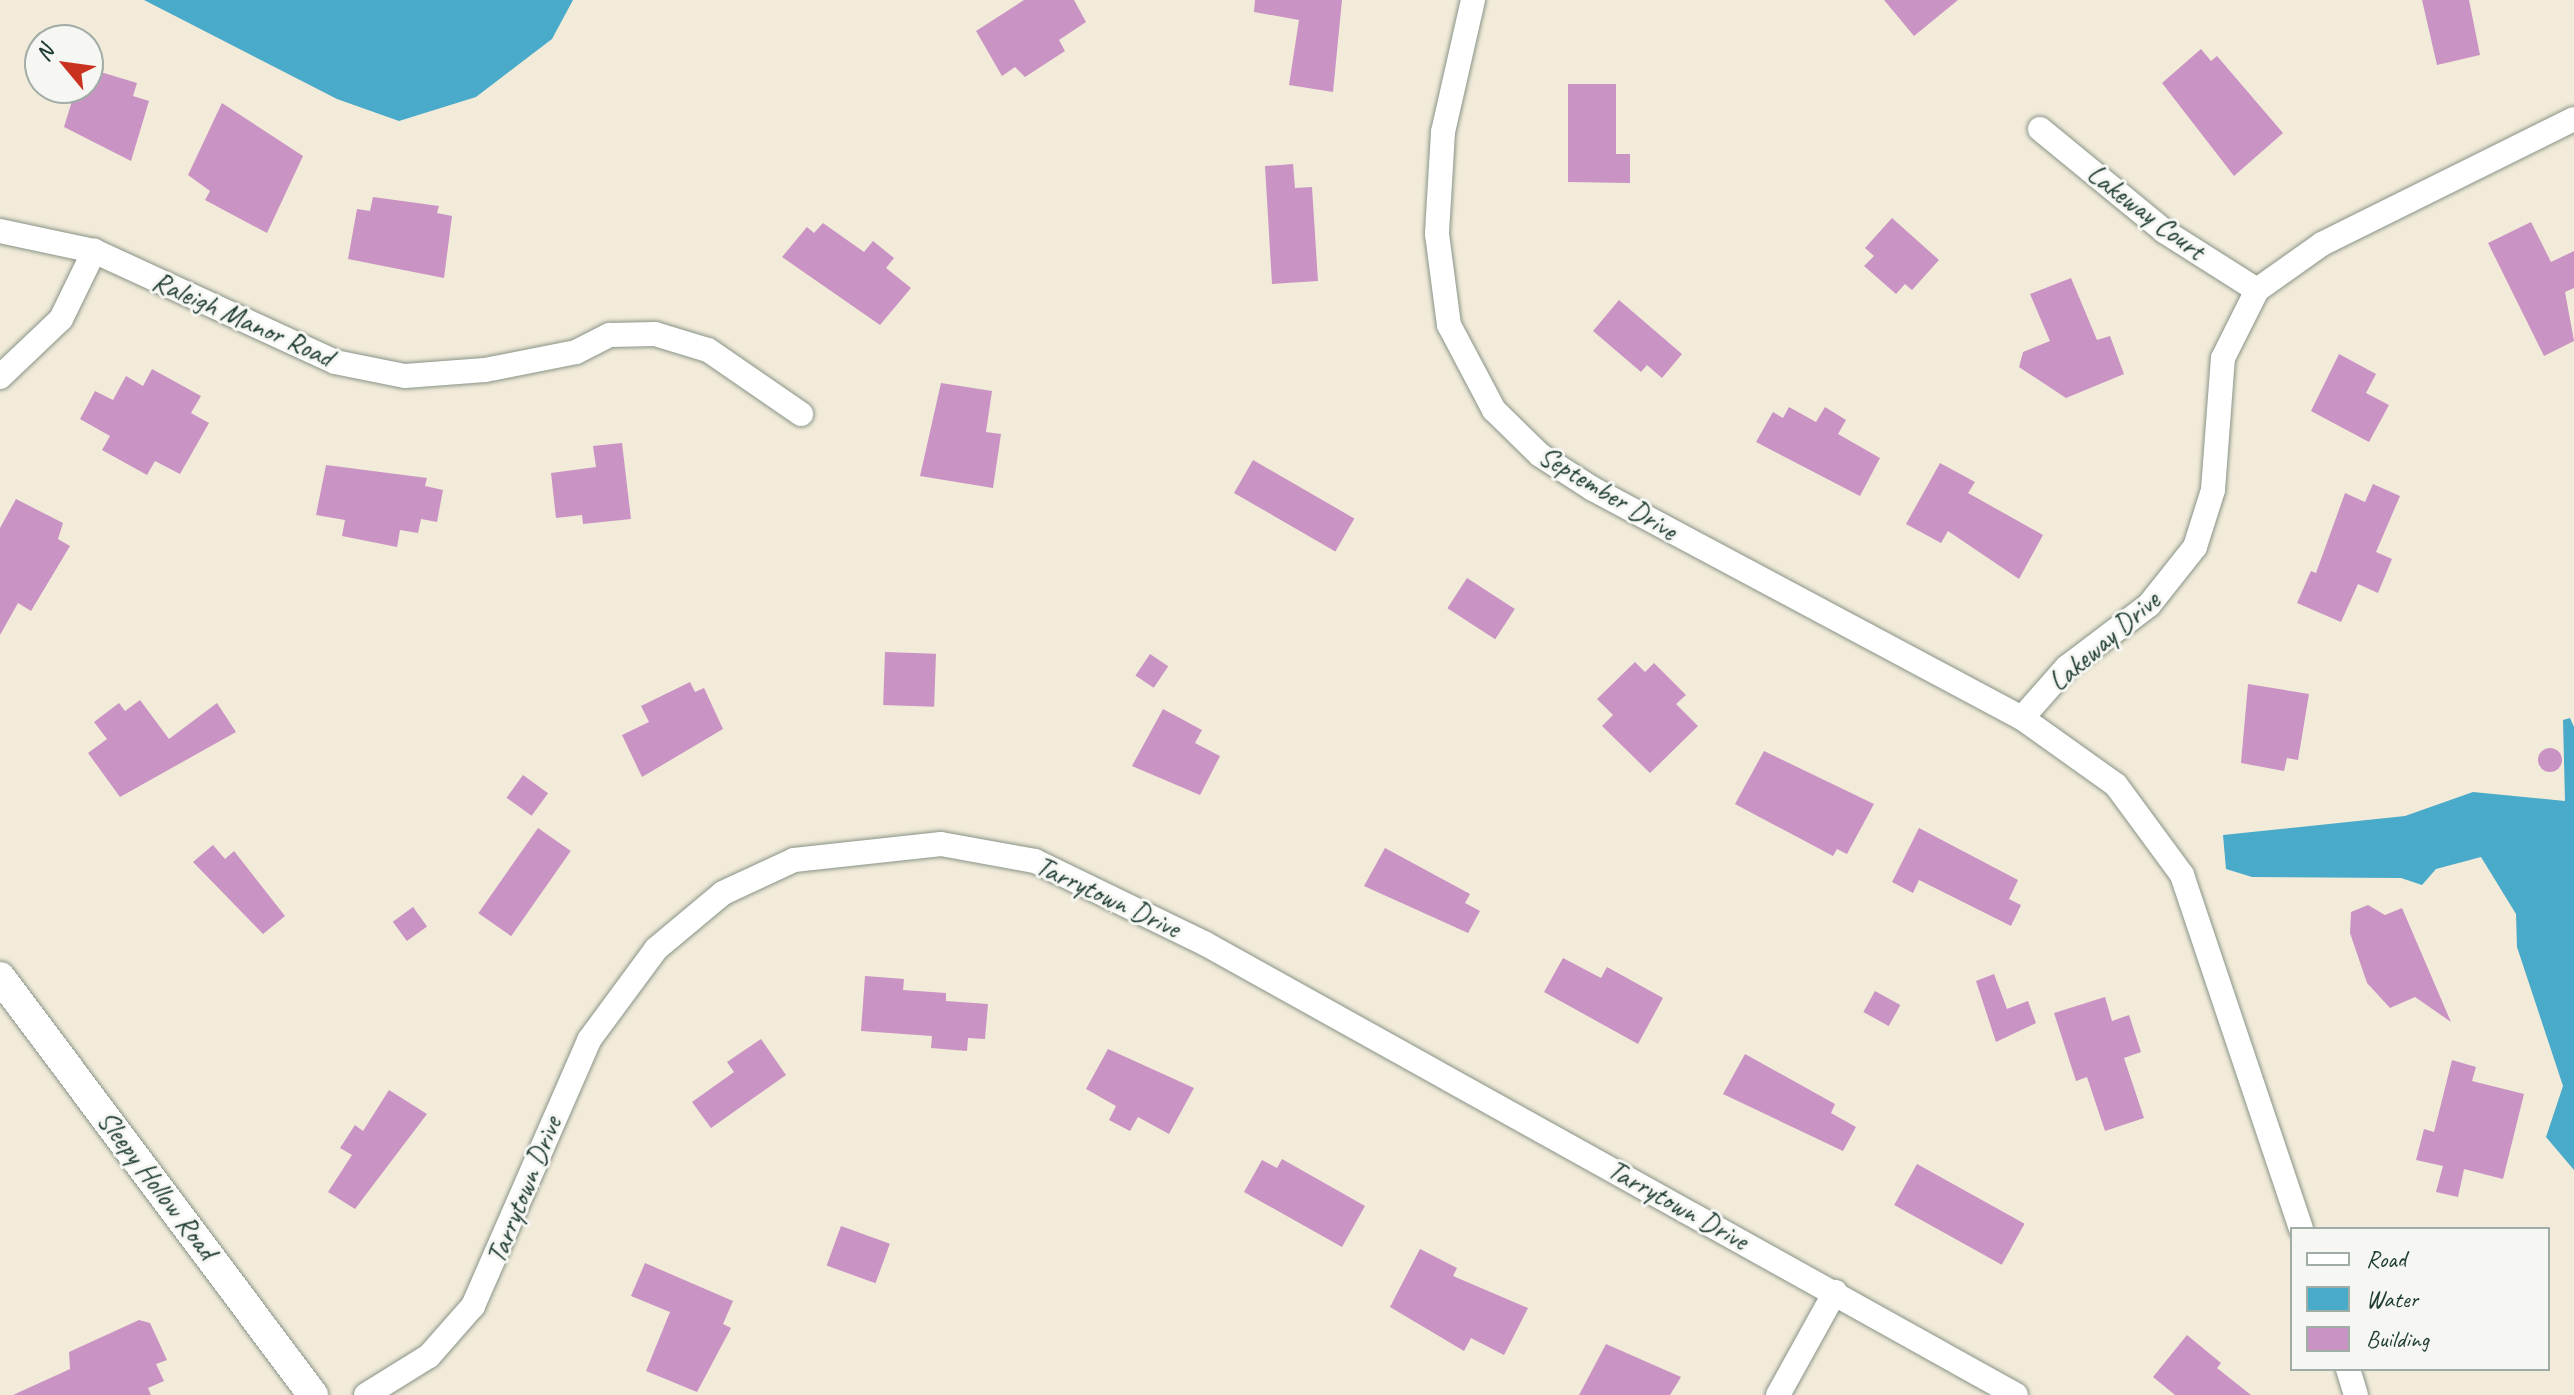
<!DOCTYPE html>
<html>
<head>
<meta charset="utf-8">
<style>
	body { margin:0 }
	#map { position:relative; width:2574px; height:1395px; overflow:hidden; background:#f2ebda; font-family:Caveat,sans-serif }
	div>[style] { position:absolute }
	.water>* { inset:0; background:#4aaac9 }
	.building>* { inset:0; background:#c993c4; transform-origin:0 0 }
	.round { border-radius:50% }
	.roads { filter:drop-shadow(0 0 2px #889487) drop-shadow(0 0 2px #889487) }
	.minor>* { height:24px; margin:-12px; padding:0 12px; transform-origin:12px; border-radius:12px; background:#fff }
	.tertiary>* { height:30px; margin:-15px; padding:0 15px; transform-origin:15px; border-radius:15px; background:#fff }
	span { translate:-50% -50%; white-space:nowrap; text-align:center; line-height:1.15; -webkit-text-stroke:6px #f6f6f2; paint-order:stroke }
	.street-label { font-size:28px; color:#1f3d34 }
	.legend { position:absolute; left:2290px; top:1227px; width:260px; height:144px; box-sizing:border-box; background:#f6f6f2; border:2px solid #a0aca6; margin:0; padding:10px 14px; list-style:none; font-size:24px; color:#1f3d34 }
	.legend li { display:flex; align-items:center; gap:16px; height:40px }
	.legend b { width:40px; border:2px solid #a0aca6 }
	.north { position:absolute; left:24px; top:24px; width:80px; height:80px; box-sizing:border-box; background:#f6f6f2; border:2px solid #a0aca6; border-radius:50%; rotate:299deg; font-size:22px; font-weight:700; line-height:32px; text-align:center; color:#1f3d34 }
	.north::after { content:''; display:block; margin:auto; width:28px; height:36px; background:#c8321e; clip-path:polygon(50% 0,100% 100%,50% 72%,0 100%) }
</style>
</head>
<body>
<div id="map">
	<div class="water">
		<div style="clip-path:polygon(144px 0,573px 0,552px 39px,476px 97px,399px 121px,337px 99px)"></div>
		<div style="clip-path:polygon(2570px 718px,2574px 727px,2574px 1170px,2546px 1137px,2563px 1086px,2517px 947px,2516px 914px,2481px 857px,2436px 869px,2422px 885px,2401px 878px,2252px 877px,2226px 869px,2223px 835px,2405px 816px,2473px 792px,2565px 801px,2563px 720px)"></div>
	</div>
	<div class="building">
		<div style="clip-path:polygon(1024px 0,1074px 0,1086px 22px,1059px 40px,1065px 51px,1025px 77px,1015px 67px,1002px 76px,976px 31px)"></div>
		<div style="clip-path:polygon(1255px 0,1342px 0,1333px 92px,1289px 85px,1299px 20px,1254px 12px)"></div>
		<div style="clip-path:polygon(1884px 0,1958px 0,1914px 36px)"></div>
		<div style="clip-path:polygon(2422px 0,2469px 0,2480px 55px,2437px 65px)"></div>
		<div style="clip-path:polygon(2201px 49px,2211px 61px,2217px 56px,2283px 133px,2234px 176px,2162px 83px)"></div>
		<div style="clip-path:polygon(94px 70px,137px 83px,133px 96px,149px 101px,131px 161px,64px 127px,76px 88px,89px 88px)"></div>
		<div style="clip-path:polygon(1568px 84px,1616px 84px,1616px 154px,1630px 154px,1630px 183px,1568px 182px)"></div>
		<div style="clip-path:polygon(222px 103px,303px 156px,267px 233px,205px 200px,210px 191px,188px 175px)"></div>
		<div style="clip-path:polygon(1293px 164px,1295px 188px,1312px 187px,1318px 281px,1272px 284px,1265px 166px)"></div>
		<div style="clip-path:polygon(373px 197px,439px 206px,437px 213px,452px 216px,444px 278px,348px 259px,357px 209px,370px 211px)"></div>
		<div style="clip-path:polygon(1892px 218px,1939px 260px,1912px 290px,1905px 284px,1896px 294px,1864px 266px,1874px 256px,1865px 248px)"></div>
		<div style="clip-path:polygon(2531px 222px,2551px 262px,2574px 251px,2574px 288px,2565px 292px,2574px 341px,2544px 356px,2488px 243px)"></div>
		<div style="clip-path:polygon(823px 223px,864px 252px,873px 241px,894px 258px,886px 268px,911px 288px,880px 325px,782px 257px,807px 227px,814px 233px)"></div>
		<div style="clip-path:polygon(2071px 278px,2097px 340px,2110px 336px,2124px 374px,2066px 398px,2019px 367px,2023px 352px,2050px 341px,2030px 294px)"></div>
		<div style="clip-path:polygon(1619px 300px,1682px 354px,1662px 378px,1647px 365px,1641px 372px,1593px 331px)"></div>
		<div style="clip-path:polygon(2339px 354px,2376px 374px,2366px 393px,2389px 405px,2369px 442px,2311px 411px)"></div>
		<div style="clip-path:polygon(152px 369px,201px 396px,191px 413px,209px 423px,180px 474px,155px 461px,147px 475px,102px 450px,110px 436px,80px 419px,95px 391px,113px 400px,126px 376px,143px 386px)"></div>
		<div style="clip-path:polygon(941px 383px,992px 391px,986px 432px,1001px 434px,993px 488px,920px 476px)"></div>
		<div style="clip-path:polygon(1789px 407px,1816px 422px,1825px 407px,1846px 420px,1838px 434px,1880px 458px,1860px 496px,1756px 442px,1773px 412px,1783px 418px)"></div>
		<div style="clip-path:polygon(622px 443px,631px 519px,583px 524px,582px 515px,556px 518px,551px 473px,596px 467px,593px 446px)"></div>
		<div style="left:1253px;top:460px;width:117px;height:38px;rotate:30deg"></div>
		<div style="clip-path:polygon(1940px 463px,1975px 482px,1968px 493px,2043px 535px,2019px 579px,1948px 531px,1941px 543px,1906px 524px)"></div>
		<div style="clip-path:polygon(326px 465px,427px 478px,425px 486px,443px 490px,437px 522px,421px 519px,418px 533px,400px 530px,397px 547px,342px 536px,345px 520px,316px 515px)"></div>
		<div style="clip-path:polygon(2373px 484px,2400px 496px,2376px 552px,2392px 559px,2378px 593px,2358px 584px,2341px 622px,2297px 603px,2311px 571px,2316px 573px,2345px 493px,2365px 502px)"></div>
		<div style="clip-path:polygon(16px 499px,63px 523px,58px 539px,70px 546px,31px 611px,18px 603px,0 635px,0 528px)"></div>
		<div style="left:1467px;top:578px;width:57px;height:36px;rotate:33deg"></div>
		<div style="left:885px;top:652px;width:51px;height:53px;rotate:2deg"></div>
		<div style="left:1150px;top:654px;width:22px;height:26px;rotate:34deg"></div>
		<div style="clip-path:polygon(1635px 662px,1645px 672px,1654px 663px,1686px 695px,1676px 704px,1698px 726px,1650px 773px,1602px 726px,1613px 715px,1597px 699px)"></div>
		<div style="clip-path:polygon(690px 682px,695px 692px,704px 688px,723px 729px,642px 777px,622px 735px,649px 722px,641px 706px)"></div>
		<div style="clip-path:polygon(2248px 684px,2309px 694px,2298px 760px,2287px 758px,2284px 771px,2241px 763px)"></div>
		<div style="clip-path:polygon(140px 700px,169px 739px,217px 703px,236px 732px,120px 797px,88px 753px,107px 739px,94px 722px,119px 703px,125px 711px)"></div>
		<div style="clip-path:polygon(1163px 709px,1202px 730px,1195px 743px,1220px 756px,1200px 795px,1132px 766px)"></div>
		<div class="round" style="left:2538px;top:748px;width:24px;height:24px"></div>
		<div style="clip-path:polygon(1764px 751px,1874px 804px,1847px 854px,1837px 849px,1833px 856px,1735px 804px)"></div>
		<div style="left:523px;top:775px;width:31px;height:28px;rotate:36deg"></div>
		<div style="left:538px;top:828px;width:40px;height:104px;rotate:35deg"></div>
		<div style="clip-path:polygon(1919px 828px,2018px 880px,2009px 899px,2021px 905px,2011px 926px,1919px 880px,1913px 893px,1892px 882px)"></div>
		<div style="clip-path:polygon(213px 845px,225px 859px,234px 851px,285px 916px,263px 934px,193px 862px)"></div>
		<div style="clip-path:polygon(1385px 848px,1470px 894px,1465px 903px,1480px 911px,1468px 933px,1364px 886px)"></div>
		<div style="clip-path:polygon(2368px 905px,2385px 915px,2402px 908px,2451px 1022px,2415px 997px,2390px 1008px,2367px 983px,2350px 933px,2351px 912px)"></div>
		<div style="left:413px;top:907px;width:24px;height:25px;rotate:54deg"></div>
		<div style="clip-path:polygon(1563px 958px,1601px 978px,1607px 967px,1663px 998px,1638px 1044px,1544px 992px)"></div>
		<div style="clip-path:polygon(1994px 974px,2007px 1009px,2028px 1001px,2036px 1023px,1996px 1042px,1976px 981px)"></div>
		<div style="clip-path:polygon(865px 976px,904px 979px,903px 990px,946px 993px,946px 1001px,988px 1004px,985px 1039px,968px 1038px,967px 1051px,931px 1048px,932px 1036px,861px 1031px)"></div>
		<div style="left:1875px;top:991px;width:29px;height:24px;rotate:29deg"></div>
		<div style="clip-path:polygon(2105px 997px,2112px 1021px,2129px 1015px,2141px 1052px,2124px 1058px,2144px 1118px,2105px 1131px,2087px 1077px,2076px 1081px,2054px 1013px)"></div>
		<div style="clip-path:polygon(761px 1039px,786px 1075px,711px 1128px,692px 1102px,734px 1072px,727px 1062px)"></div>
		<div style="clip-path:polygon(1108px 1049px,1194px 1088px,1169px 1134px,1138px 1117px,1130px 1131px,1109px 1120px,1116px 1106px,1086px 1089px)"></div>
		<div style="clip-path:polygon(1745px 1054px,1835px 1104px,1831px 1113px,1856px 1127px,1843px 1151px,1723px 1094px)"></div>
		<div style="clip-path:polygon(2452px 1060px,2476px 1067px,2472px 1081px,2524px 1094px,2503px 1179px,2464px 1169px,2458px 1197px,2436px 1192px,2443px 1166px,2416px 1160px,2424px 1129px,2434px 1132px)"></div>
		<div style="clip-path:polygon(389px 1090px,427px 1114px,355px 1209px,328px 1192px,352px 1155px,340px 1148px,355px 1125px,363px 1131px)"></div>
		<div style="clip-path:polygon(1282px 1159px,1365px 1206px,1342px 1247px,1244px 1192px,1262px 1160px,1277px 1168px)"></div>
		<div style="left:1917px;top:1164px;width:123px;height:47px;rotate:29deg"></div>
		<div style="left:841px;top:1226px;width:52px;height:42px;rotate:20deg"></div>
		<div style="clip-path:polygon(1420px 1249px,1457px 1268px,1453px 1276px,1528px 1308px,1504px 1355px,1471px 1338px,1464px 1351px,1390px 1307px)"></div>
		<div style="clip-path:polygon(645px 1263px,733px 1301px,723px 1324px,731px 1328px,697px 1392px,646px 1371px,670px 1312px,631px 1296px)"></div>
		<div style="clip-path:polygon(139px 1320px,150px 1323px,167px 1360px,156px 1364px,164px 1381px,148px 1388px,151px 1395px,13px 1395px,70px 1369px,69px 1352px)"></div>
		<div style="clip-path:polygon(2187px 1335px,2221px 1363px,2217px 1368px,2251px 1395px,2175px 1395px,2153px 1377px)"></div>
		<div style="clip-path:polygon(1606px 1344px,1681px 1377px,1670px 1395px,1579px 1395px)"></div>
	</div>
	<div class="roads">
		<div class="minor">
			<div style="left:1473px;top:0;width:135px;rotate:102.8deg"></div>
			<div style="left:1443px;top:132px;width:102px;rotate:93.4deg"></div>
			<div style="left:1437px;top:234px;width:92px;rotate:82.5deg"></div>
			<div style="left:1449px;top:325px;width:96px;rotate:62.1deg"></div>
			<div style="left:1494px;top:410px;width:64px;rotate:44.4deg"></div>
			<div style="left:1540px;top:455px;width:63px;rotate:32.7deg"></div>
			<div style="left:1593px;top:489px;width:486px;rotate:28.1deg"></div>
			<div style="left:2022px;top:718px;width:115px;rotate:35.5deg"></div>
			<div style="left:2116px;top:785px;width:112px;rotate:53.7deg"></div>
			<div style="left:2182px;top:875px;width:373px;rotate:71.4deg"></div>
			<div style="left:2040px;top:129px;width:161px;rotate:39.4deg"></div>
			<div style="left:2164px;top:231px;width:110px;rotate:32.4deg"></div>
			<div style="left:0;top:231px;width:96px;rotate:12deg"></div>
			<div style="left:94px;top:251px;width:265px;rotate:24.7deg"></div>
			<div style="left:335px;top:362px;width:71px;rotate:11.3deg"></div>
			<div style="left:405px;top:376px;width:80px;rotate:-4.3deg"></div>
			<div style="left:485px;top:370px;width:93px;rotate:-11.2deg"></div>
			<div style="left:576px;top:352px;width:38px;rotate:-27deg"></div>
			<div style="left:610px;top:335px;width:45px;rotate:-1.3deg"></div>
			<div style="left:655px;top:334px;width:55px;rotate:16.8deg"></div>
			<div style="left:708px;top:350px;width:113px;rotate:34.5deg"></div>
			<div style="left:0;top:377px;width:84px;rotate:-43.6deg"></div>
			<div style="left:61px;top:319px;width:76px;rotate:-64.1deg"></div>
			<div style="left:2022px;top:718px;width:68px;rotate:-48.6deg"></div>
			<div style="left:2067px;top:667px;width:103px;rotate:-37.1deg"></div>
			<div style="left:2149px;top:605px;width:74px;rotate:-51.6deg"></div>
			<div style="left:2195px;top:547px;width:60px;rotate:-72.5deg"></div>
			<div style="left:2213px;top:490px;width:132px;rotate:-85.7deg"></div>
			<div style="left:2223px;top:358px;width:76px;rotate:-63.4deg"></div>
			<div style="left:2257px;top:290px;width:80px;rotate:-35.3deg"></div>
			<div style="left:2322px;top:244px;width:281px;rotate:-26.4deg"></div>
			<div style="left:2348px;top:1369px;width:27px;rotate:73deg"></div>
			<div style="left:366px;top:1395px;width:74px;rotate:-31.8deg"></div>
			<div style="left:429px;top:1356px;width:67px;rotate:-48.7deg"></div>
			<div style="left:473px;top:1306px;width:290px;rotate:-66.4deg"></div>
			<div style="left:589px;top:1040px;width:113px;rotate:-53.6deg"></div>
			<div style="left:656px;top:949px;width:87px;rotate:-39.9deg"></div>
			<div style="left:723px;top:893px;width:78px;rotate:-24.9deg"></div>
			<div style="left:794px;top:860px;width:148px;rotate:-6.2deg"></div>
			<div style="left:941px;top:844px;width:96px;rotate:10.3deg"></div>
			<div style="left:1035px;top:861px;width:188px;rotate:25.9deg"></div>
			<div style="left:1204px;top:943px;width:929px;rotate:29.1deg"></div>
			<div style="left:1778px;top:1395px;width:118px;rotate:-61deg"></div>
		</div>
		<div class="tertiary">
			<div style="left:0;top:977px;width:522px;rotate:53.17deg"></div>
		</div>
	</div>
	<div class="street-label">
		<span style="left:2146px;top:212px;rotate:37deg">Lakeway Court</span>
		<span style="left:243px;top:319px;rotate:24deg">Raleigh Manor Road</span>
		<span style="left:1608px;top:493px;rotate:31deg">September Drive</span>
		<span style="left:2104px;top:641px;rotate:-41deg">Lakeway Drive</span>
		<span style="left:1108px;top:897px;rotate:25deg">Tarrytown Drive</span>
		<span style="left:157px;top:1185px;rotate:53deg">Sleepy Hollow Road</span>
		<span style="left:524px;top:1190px;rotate:-68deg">Tarrytown Drive</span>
		<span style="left:1678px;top:1205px;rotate:29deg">Tarrytown Drive</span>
	</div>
	<ul class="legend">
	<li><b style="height:10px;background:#fff"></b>Road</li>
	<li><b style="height:22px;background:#4aaac9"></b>Water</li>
	<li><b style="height:22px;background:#c993c4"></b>Building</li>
	</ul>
	<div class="north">N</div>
</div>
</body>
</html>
